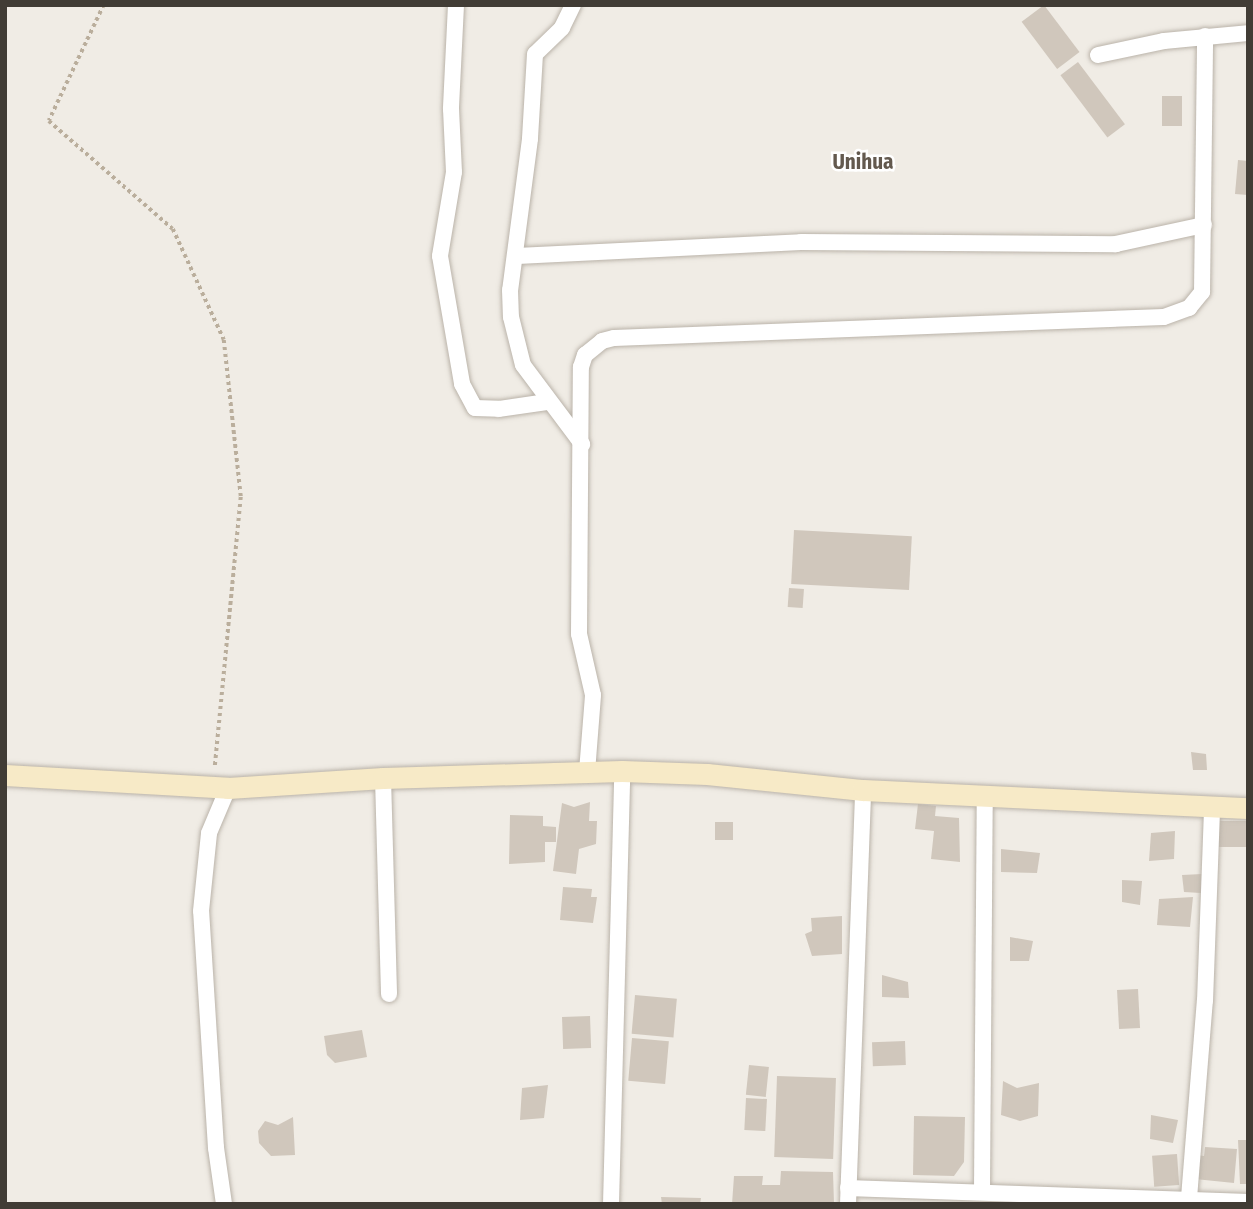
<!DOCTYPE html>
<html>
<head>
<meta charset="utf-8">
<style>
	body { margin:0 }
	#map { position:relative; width:1253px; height:1209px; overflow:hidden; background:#f0ece5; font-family:"Fira Sans Condensed",sans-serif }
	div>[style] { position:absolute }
	.building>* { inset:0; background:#d0c7bc; transform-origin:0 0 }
	.path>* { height:3.5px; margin-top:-1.75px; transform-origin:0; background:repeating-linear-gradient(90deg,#baae9c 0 3.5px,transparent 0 7px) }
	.roads { filter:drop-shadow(0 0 2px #bab3a9) drop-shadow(0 0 2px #bab3a9) }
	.street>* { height:16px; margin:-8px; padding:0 8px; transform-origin:8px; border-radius:8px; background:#fff }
	.secondary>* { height:21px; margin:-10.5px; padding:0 10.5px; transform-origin:10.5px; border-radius:10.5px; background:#f7eac7 }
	span { translate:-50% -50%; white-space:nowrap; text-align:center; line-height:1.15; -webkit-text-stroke:5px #fff; paint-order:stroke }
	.neighbourhood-label { font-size:21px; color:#63594e; font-weight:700 }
	.frame { position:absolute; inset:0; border:7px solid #413c35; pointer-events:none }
</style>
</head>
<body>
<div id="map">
	<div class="building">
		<div style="left:1044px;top:5px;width:59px;height:28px;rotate:53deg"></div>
		<div style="left:1078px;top:62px;width:78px;height:22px;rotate:53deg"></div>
		<div style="left:1162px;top:96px;width:20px;height:30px"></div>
		<div style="clip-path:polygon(1238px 160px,1248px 161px,1248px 195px,1235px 194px)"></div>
		<div style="left:794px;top:530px;width:118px;height:54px;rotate:3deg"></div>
		<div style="left:789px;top:588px;width:15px;height:19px;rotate:4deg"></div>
		<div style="clip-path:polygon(1191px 752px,1206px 754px,1207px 770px,1193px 770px)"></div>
		<div style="clip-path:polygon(590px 802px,589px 821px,597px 821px,596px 844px,579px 849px,576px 874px,553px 871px,562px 803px,574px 807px)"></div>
		<div style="clip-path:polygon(918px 804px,936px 806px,935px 816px,959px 818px,960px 862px,931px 859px,934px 831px,915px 829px)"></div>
		<div style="clip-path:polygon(510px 815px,543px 816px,543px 826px,556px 827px,556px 842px,545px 842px,545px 862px,509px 864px)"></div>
		<div style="left:1215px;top:821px;width:33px;height:26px"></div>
		<div style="left:715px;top:822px;width:18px;height:18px"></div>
		<div style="clip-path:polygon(1175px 831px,1174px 859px,1149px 861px,1151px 833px)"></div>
		<div style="clip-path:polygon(1001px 849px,1040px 853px,1037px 873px,1001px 872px)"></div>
		<div style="clip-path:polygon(1202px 874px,1201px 893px,1184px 892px,1182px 875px)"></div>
		<div style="clip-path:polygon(1122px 880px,1142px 881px,1140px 905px,1122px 902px)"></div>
		<div style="clip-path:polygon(563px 887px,592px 889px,591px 897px,597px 897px,593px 923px,560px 920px)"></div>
		<div style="clip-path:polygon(1193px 897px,1190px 927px,1157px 925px,1159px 899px)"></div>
		<div style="clip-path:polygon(842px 916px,842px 954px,812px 956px,805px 934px,812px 931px,811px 918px)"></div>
		<div style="clip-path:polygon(1010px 937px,1033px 941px,1029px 961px,1010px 961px)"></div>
		<div style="clip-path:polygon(882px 975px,908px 982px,909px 998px,882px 997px)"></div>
		<div style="left:1138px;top:989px;width:39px;height:21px;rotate:87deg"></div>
		<div style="left:635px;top:995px;width:42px;height:39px;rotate:5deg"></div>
		<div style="left:590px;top:1016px;width:32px;height:28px;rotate:88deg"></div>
		<div style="clip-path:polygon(362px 1030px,367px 1057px,335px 1063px,327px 1055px,324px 1036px)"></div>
		<div style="left:632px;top:1038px;width:37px;height:43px;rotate:5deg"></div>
		<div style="left:905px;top:1041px;width:24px;height:33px;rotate:88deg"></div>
		<div style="left:749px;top:1065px;width:20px;height:30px;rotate:6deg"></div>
		<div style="left:777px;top:1076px;width:59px;height:81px;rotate:2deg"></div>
		<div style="clip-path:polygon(1003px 1081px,1017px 1088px,1039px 1083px,1038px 1116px,1020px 1121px,1001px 1115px)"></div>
		<div style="clip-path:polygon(548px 1085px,544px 1118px,520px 1120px,522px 1088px)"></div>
		<div style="left:746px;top:1098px;width:21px;height:32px;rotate:3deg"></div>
		<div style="clip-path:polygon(1151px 1115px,1178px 1120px,1173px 1143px,1150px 1139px)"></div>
		<div style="clip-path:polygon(914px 1116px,965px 1117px,964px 1162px,954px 1176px,913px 1175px)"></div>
		<div style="clip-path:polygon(293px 1117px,295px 1155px,271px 1156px,259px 1143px,258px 1131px,265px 1121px,278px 1125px)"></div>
		<div style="clip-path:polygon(1238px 1140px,1248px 1140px,1248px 1184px,1240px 1184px)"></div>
		<div style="clip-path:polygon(1205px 1147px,1237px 1149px,1234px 1183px,1195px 1179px,1197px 1155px,1204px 1156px)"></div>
		<div style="left:1177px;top:1154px;width:31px;height:25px;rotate:86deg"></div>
		<div style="clip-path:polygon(781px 1171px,833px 1172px,834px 1204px,732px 1204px,734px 1176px,763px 1176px,762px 1185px,780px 1185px)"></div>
		<div style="clip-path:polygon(661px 1197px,701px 1198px,700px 1204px,662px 1204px)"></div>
	</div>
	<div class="path">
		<div style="left:104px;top:5px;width:128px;rotate:115.4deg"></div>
		<div style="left:49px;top:121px;width:164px;rotate:41.1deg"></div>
		<div style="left:173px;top:229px;width:122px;rotate:65.3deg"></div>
		<div style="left:224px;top:340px;width:158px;rotate:83.8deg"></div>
		<div style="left:241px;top:497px;width:272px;rotate:95.5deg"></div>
	</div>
	<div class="roads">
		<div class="street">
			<div style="left:456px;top:5px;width:104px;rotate:92.8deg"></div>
			<div style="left:451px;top:109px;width:63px;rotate:87.3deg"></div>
			<div style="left:454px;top:172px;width:85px;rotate:99.5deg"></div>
			<div style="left:440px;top:256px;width:130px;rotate:80.2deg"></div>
			<div style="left:462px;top:384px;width:27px;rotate:62deg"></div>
			<div style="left:475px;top:408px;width:24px;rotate:2deg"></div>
			<div style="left:499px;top:409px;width:49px;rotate:-8.3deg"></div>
			<div style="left:573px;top:5px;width:25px;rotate:116deg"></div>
			<div style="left:562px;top:28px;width:37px;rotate:136deg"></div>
			<div style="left:535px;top:54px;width:85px;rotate:93.4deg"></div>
			<div style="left:530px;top:139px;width:152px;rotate:97.5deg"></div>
			<div style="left:510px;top:290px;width:27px;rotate:88deg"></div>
			<div style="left:511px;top:317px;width:49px;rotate:76deg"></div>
			<div style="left:523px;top:365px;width:99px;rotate:53.2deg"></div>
			<div style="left:1098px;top:55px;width:67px;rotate:-12deg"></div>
			<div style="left:1164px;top:41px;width:84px;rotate:-5.4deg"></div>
			<div style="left:517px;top:256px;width:284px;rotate:-2.8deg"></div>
			<div style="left:801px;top:242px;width:315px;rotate:0.4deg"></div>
			<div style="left:1116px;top:244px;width:90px;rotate:-12.2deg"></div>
			<div style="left:587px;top:772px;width:77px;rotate:-85.5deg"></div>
			<div style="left:593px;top:695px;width:63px;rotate:-102.9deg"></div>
			<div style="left:579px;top:634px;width:267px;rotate:-89.6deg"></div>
			<div style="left:581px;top:367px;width:13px;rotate:-72deg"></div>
			<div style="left:585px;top:355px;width:22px;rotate:-39deg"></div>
			<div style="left:602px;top:341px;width:12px;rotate:-14deg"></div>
			<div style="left:614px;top:338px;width:550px;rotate:-2.19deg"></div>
			<div style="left:1164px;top:317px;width:27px;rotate:-20deg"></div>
			<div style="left:1189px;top:308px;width:21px;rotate:-51deg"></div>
			<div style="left:1202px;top:292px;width:256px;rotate:-89.3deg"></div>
			<div style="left:383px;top:778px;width:216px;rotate:88.4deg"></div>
			<div style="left:848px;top:1188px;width:400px;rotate:2deg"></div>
			<div style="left:982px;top:1191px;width:394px;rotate:-89.6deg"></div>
			<div style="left:1189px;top:1198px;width:198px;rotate:-85.4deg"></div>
			<div style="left:1205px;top:1001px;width:194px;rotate:-87.9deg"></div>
			<div style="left:224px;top:1204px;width:57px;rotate:-98.1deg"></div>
			<div style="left:216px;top:1148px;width:237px;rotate:-93.6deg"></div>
			<div style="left:201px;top:911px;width:78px;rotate:-84.1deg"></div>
			<div style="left:209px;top:833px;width:49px;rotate:-67.1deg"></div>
			<div style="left:611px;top:1204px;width:433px;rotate:-88.5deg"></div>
			<div style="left:848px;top:1204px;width:414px;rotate:-87.9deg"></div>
		</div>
		<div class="secondary">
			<div style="left:5px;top:775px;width:223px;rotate:3.3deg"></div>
			<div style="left:228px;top:788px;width:155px;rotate:-3.7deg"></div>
			<div style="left:383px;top:778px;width:239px;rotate:-1.7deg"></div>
			<div style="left:622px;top:771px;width:85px;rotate:2deg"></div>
			<div style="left:707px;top:774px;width:157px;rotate:5.9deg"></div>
			<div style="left:863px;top:790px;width:385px;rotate:2.7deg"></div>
		</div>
	</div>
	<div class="neighbourhood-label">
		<span style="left:863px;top:162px">Unihua</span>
	</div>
	<div class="frame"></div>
</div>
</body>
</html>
